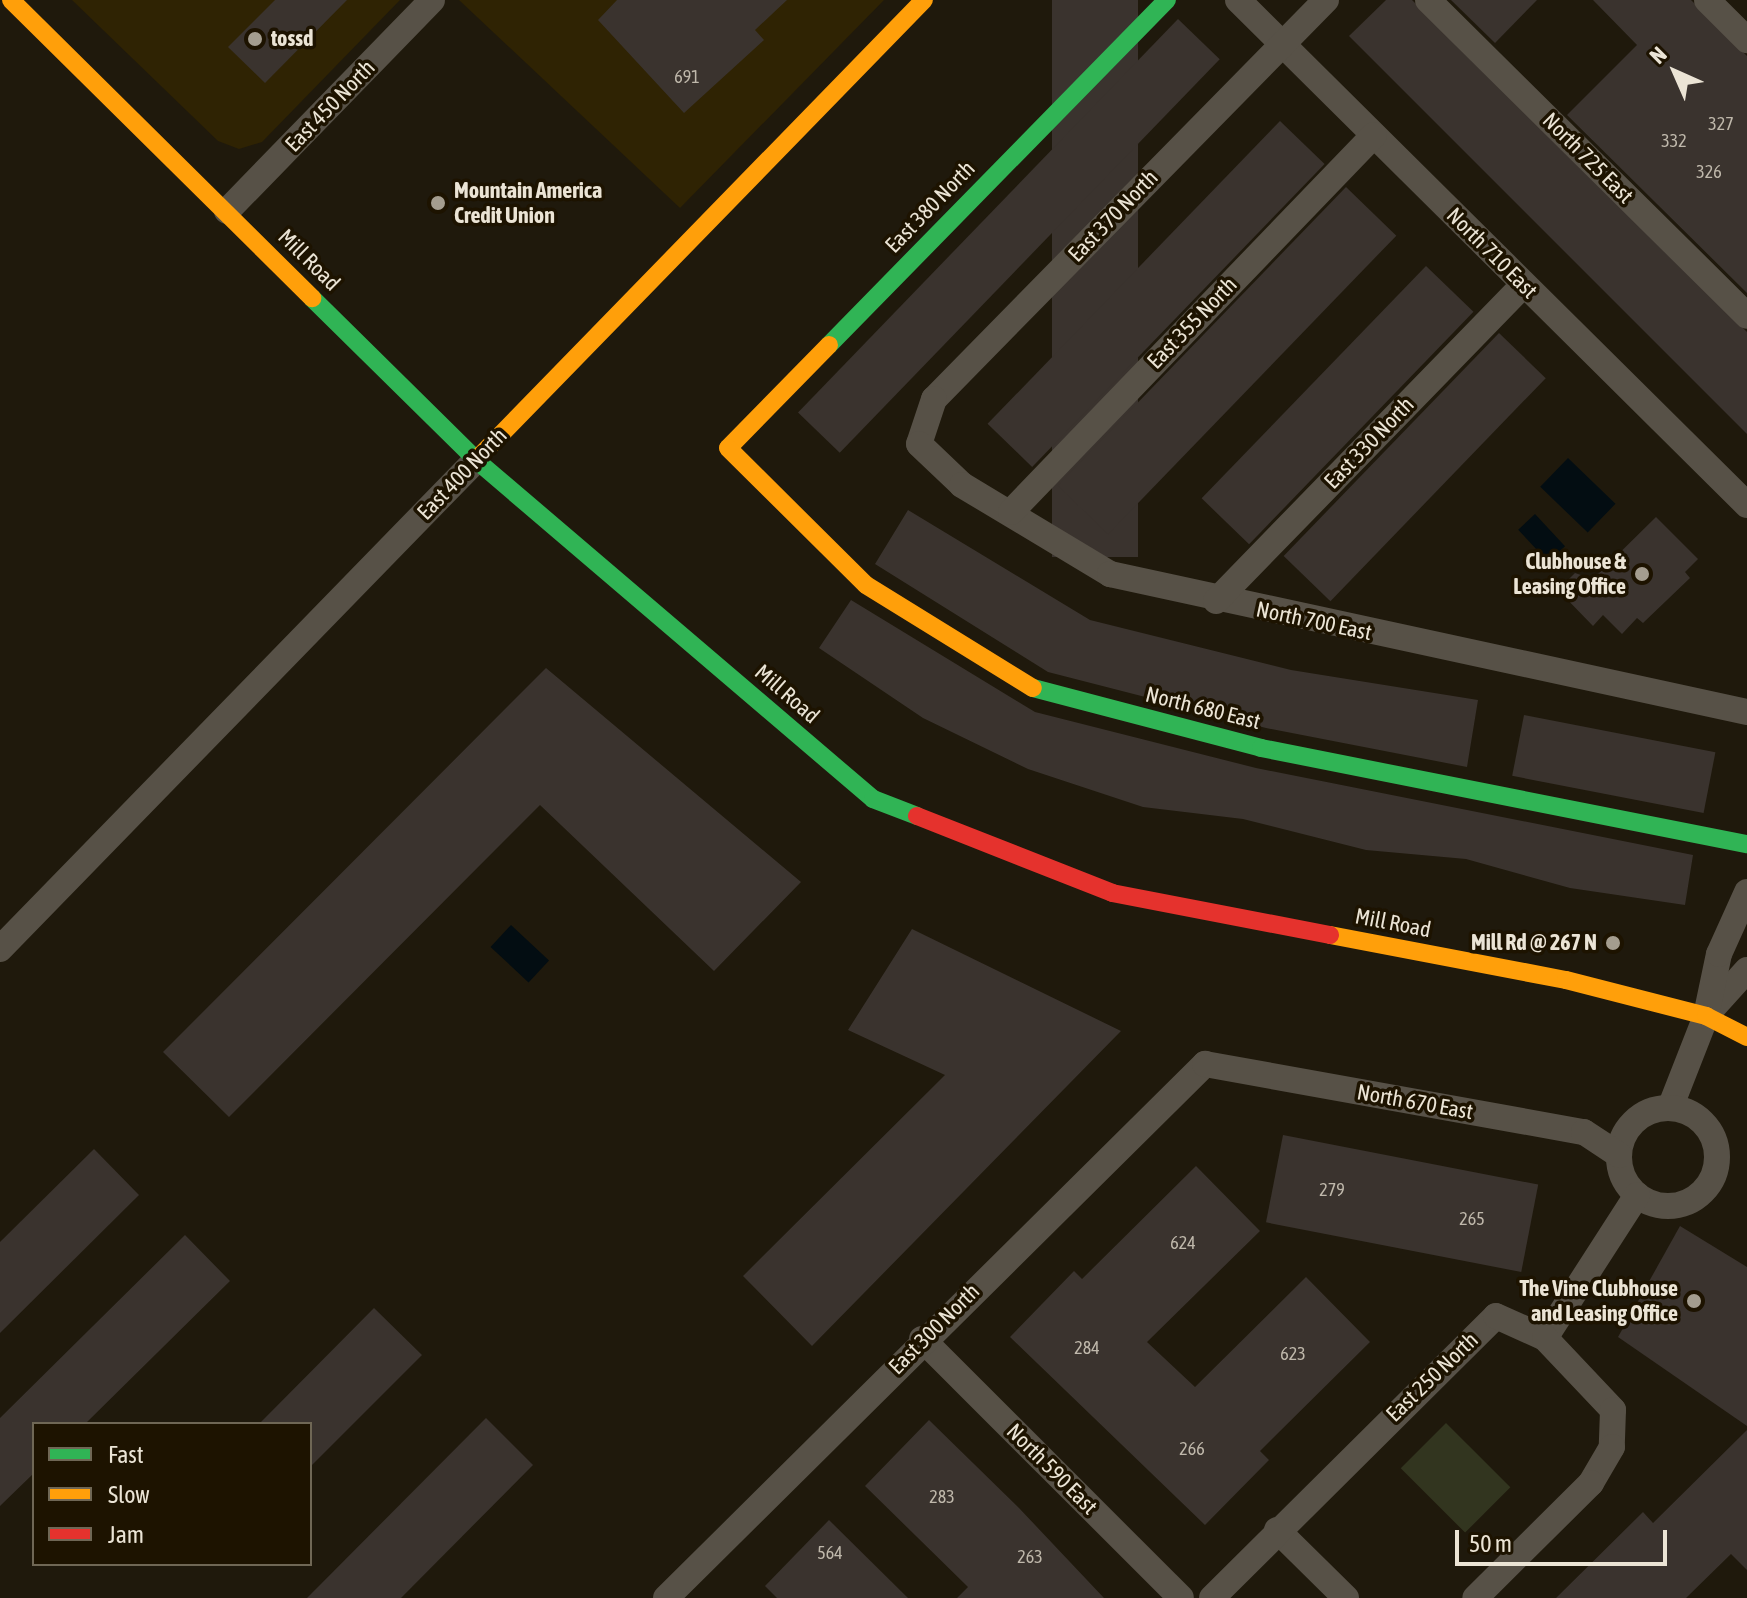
<!DOCTYPE html>
<html>
<head>
<meta charset="utf-8">
<style>
	body { margin:0 }
	#map { position:relative; width:1747px; height:1598px; overflow:hidden; background:#1f190c; font-family:"Asap Condensed",sans-serif }
	div>[style] { position:absolute }
	.built>* { inset:0; background:#2f2303 }
	.green>* { inset:0; background:#32351f; transform-origin:0 0 }
	.water>* { inset:0; background:#030d12; transform-origin:0 0 }
	.building>* { inset:0; background:#3a332e; transform-origin:0 0 }
	.street>* { height:26px; margin:-13px; padding:0 13px; transform-origin:13px; border-radius:13px; background:#575147 }
	.street>.ring { margin:-13px; padding:0; box-sizing:content-box; background:none; border:26px solid #575147; border-radius:50% }
	.fast>* { height:18px; margin:-9px; padding:0 9px; transform-origin:9px; border-radius:9px; background:#30b455 }
	.slow>* { height:18px; margin:-9px; padding:0 9px; transform-origin:9px; border-radius:9px; background:#ff9f0a }
	.jam>* { height:18px; margin:-9px; padding:0 9px; transform-origin:9px; border-radius:9px; background:#e5322d }
	.dots>* { width:22px; height:22px; translate:-50% -50%; box-sizing:border-box; border:4px solid #1d1300; border-radius:50% }
	span { translate:-50% -50%; white-space:nowrap; text-align:center; line-height:1.15; -webkit-text-stroke:7px #1d1300; paint-order:stroke }
	.number-label { font-size:18px; color:#bfb8ab }
	.number-label span { -webkit-text-stroke-width:0 }
	.poi-label { font-size:22px; color:#ebe4d5; font-weight:700 }
	.left { translate:0 -50%; text-align:left }
	.right { translate:-100% -50%; text-align:right }
	.street-label { font-size:22px; color:#ebe4d5 }
	.legend { position:absolute; left:32px; top:1422px; width:280px; height:144px; box-sizing:border-box; background:#1d1300; border:2px solid #6f6755; margin:0; padding:10px 14px; list-style:none; font-size:24px; color:#ebe4d5 }
	.legend li { display:flex; align-items:center; gap:16px; height:40px }
	.legend b { width:40px; border:2px solid #6f6755 }
	.north { position:absolute; left:1635px; top:32px; width:80px; height:80px; -webkit-text-stroke:6px #1d1300; paint-order:stroke; rotate:315deg; font-size:22px; font-weight:700; line-height:32px; text-align:center; color:#ebe4d5 }
	.north::after { content:''; display:block; margin:auto; width:28px; height:36px; background:#ebe4d5; clip-path:polygon(50% 0,100% 100%,50% 72%,0 100%) }
	.scale { position:absolute; left:1455px; top:1530px; width:212px; height:36px; box-sizing:border-box; border:4px solid #ebe4d5; border-top:0; padding-left:10px; font-size:24px; line-height:28px; white-space:nowrap; color:#ebe4d5; -webkit-text-stroke:6px #1d1300; paint-order:stroke }
</style>
</head>
<body>
<div id="map">
	<div class="built">
		<div style="clip-path:polygon(72px 0,400px 0,262px 142px,239px 149px,218px 141px)"></div>
		<div style="clip-path:polygon(459px 0,884px 0,680px 208px)"></div>
	</div>
	<div class="green">
		<div style="left:1446px;top:1423px;width:91px;height:64px;rotate:45deg"></div>
	</div>
	<div class="water">
		<div style="left:1568px;top:458px;width:66px;height:40px;rotate:44deg"></div>
		<div style="left:1535px;top:514px;width:44px;height:23px;rotate:47deg"></div>
		<div style="left:511px;top:925px;width:52px;height:30px;rotate:43deg"></div>
	</div>
	<div class="building">
		<div style="clip-path:polygon(275px 0,347px 0,265px 83px,228px 47px)"></div>
		<div style="clip-path:polygon(617px 0,787px 0,755px 30px,764px 40px,684px 113px,598px 20px)"></div>
		<div style="left:1052px;top:0;width:86px;height:557px"></div>
		<div style="clip-path:polygon(1386px 0,1412px 0,1747px 332px,1747px 434px,1349px 36px)"></div>
		<div style="clip-path:polygon(1451px 0,1537px 0,1495px 43px)"></div>
		<div style="clip-path:polygon(1593px 0,1691px 0,1747px 56px,1747px 293px,1567px 115px,1637px 45px)"></div>
		<div style="left:1178px;top:19px;width:58px;height:547px;rotate:44deg"></div>
		<div style="left:1280px;top:121px;width:62px;height:421px;rotate:44deg"></div>
		<div style="left:1346px;top:187px;width:70px;height:415px;rotate:44deg"></div>
		<div style="left:1426px;top:266px;width:66px;height:323px;rotate:44deg"></div>
		<div style="left:1499px;top:333px;width:65px;height:310px;rotate:44deg"></div>
		<div style="clip-path:polygon(908px 510px,1090px 620px,1291px 670px,1478px 700px,1467px 767px,1266px 728px,1048px 672px,875px 564px)"></div>
		<div style="clip-path:polygon(1656px 517px,1698px 559px,1685px 572px,1690px 578px,1643px 623px,1637px 618px,1622px 634px,1603px 615px,1593px 626px,1558px 590px,1575px 573px,1593px 579px)"></div>
		<div style="clip-path:polygon(851px 600px,1035px 712px,1256px 768px,1693px 855px,1685px 905px,1570px 888px,1466px 859px,1366px 850px,1243px 819px,1143px 807px,1028px 769px,923px 718px,819px 648px)"></div>
		<div style="clip-path:polygon(546px 668px,801px 882px,714px 971px,540px 805px,229px 1117px,163px 1052px)"></div>
		<div style="left:1524px;top:715px;width:195px;height:62px;rotate:11deg"></div>
		<div style="clip-path:polygon(912px 929px,1121px 1031px,812px 1346px,743px 1276px,945px 1075px,848px 1030px)"></div>
		<div style="left:1283px;top:1135px;width:260px;height:89px;rotate:11deg"></div>
		<div style="clip-path:polygon(94px 1149px,139px 1195px,0 1333px,0 1242px)"></div>
		<div style="clip-path:polygon(1196px 1166px,1260px 1231px,1147px 1342px,1195px 1387px,1306px 1277px,1370px 1342px,1260px 1451px,1269px 1460px,1205px 1525px,1010px 1337px,1074px 1271px,1082px 1279px)"></div>
		<div style="clip-path:polygon(1680px 1226px,1747px 1267px,1747px 1426px,1618px 1337px)"></div>
		<div style="clip-path:polygon(185px 1235px,230px 1281px,85px 1424px,34px 1424px,34px 1473px,0 1506px,0 1418px)"></div>
		<div style="clip-path:polygon(374px 1308px,422px 1355px,310px 1467px,310px 1424px,259px 1424px)"></div>
		<div style="clip-path:polygon(486px 1418px,533px 1465px,401px 1598px,307px 1598px)"></div>
		<div style="clip-path:polygon(929px 1420px,1019px 1508px,1104px 1598px,957px 1598px,968px 1587px,865px 1486px)"></div>
		<div style="clip-path:polygon(1747px 1430px,1747px 1570px,1731px 1554px,1686px 1598px,1556px 1598px,1643px 1512px,1653px 1523px)"></div>
		<div style="clip-path:polygon(829px 1520px,908px 1598px,777px 1598px,765px 1586px)"></div>
	</div>
	<div class="street">
		<div style="left:1238px;top:0;width:717px;rotate:44.77deg"></div>
		<div style="left:1326px;top:0;width:559px;rotate:134.49deg"></div>
		<div style="left:934px;top:399px;width:47px;rotate:108.4deg"></div>
		<div style="left:919px;top:444px;width:59px;rotate:43.6deg"></div>
		<div style="left:962px;top:485px;width:173px;rotate:31deg"></div>
		<div style="left:1110px;top:574px;width:652px;rotate:12.22deg"></div>
		<div style="left:1428px;top:0;width:449px;rotate:44.7deg"></div>
		<div style="left:1707px;top:0;width:57px;rotate:45deg"></div>
		<div style="left:227px;top:211px;width:294px;rotate:-45.8deg"></div>
		<div style="left:1011px;top:512px;width:523px;rotate:-46.08deg"></div>
		<div style="left:1216px;top:601px;width:441px;rotate:-45.8deg"></div>
		<div style="left:0;top:949px;width:682px;rotate:-45.77deg"></div>
		<div style="left:1708px;top:1013px;width:58px;rotate:-47.8deg"></div>
		<div style="left:1670px;top:1108px;width:99px;rotate:-68.6deg"></div>
		<div style="left:1706px;top:1016px;width:63px;rotate:-78.2deg"></div>
		<div style="left:1719px;top:954px;width:68px;rotate:-65.7deg"></div>
		<div class="ring" style="left:1619px;top:1108px;width:72px;height:72px"></div>
		<div style="left:1545px;top:1338px;width:170px;rotate:-57.2deg"></div>
		<div style="left:922px;top:1339px;width:366px;rotate:45deg"></div>
		<div style="left:1277px;top:1530px;width:97px;rotate:44.6deg"></div>
		<div style="left:666px;top:1598px;width:759px;rotate:-44.73deg"></div>
		<div style="left:1205px;top:1064px;width:385px;rotate:10.2deg"></div>
		<div style="left:1584px;top:1132px;width:42px;rotate:33.3deg"></div>
		<div style="left:1212px;top:1598px;width:400px;rotate:-44.8deg"></div>
		<div style="left:1496px;top:1316px;width:54px;rotate:24.2deg"></div>
		<div style="left:1545px;top:1338px;width:99px;rotate:46.6deg"></div>
		<div style="left:1613px;top:1410px;width:37px;rotate:92deg"></div>
		<div style="left:1612px;top:1447px;width:42px;rotate:120.3deg"></div>
		<div style="left:1591px;top:1483px;width:163px;rotate:135.2deg"></div>
	</div>
	<div class="fast">
		<div style="left:312px;top:298px;width:231px;rotate:44.6deg"></div>
		<div style="left:476px;top:460px;width:522px;rotate:40.49deg"></div>
		<div style="left:873px;top:799px;width:47px;rotate:21.1deg"></div>
		<div style="left:829px;top:345px;width:483px;rotate:-45.6deg"></div>
		<div style="left:1033px;top:688px;width:236px;rotate:14.7deg"></div>
		<div style="left:1261px;top:748px;width:495px;rotate:11.2deg"></div>
	</div>
	<div class="slow">
		<div style="left:11px;top:0;width:424px;rotate:44.7deg"></div>
		<div style="left:829px;top:345px;width:144px;rotate:134.4deg"></div>
		<div style="left:728px;top:448px;width:194px;rotate:44.8deg"></div>
		<div style="left:866px;top:585px;width:196px;rotate:31.7deg"></div>
		<div style="left:476px;top:460px;width:642px;rotate:-45.76deg"></div>
		<div style="left:1330px;top:935px;width:240px;rotate:10.8deg"></div>
		<div style="left:1566px;top:980px;width:145px;rotate:14.4deg"></div>
		<div style="left:1706px;top:1016px;width:46px;rotate:27.1deg"></div>
	</div>
	<div class="jam">
		<div style="left:917px;top:816px;width:210px;rotate:21.5deg"></div>
		<div style="left:1112px;top:893px;width:222px;rotate:10.9deg"></div>
	</div>
	<div class="dots">
		<div style="left:255px;top:39px;background:#a49d8f"></div>
		<div style="left:438px;top:203px;background:#a49d8f"></div>
		<div style="left:1642px;top:574px;background:#a49d8f"></div>
		<div style="left:1613px;top:943px;background:#a49d8f"></div>
		<div style="left:1694px;top:1301px;background:#a49d8f"></div>
	</div>
	<div class="number-label">
		<span style="left:687px;top:77px">691</span>
		<span style="left:1721px;top:124px">327</span>
		<span style="left:1674px;top:141px">332</span>
		<span style="left:1709px;top:172px">326</span>
		<span style="left:1332px;top:1190px">279</span>
		<span style="left:1472px;top:1219px">265</span>
		<span style="left:1183px;top:1243px">624</span>
		<span style="left:1087px;top:1348px">284</span>
		<span style="left:1293px;top:1354px">623</span>
		<span style="left:1192px;top:1449px">266</span>
		<span style="left:942px;top:1497px">283</span>
		<span style="left:830px;top:1553px">564</span>
		<span style="left:1030px;top:1557px">263</span>
	</div>
	<div class="poi-label">
		<span class="left" style="left:271px;top:39px">tossd</span>
		<span class="left" style="left:454px;top:203px">Mountain America<br>Credit Union</span>
		<span class="right" style="left:1626px;top:574px">Clubhouse &amp;<br>Leasing Office</span>
		<span class="right" style="left:1597px;top:943px">Mill Rd @ 267 N</span>
		<span class="right" style="left:1678px;top:1301px">The Vine Clubhouse<br>and Leasing Office</span>
	</div>
	<div class="street-label">
		<span style="left:330px;top:106px;rotate:-46deg">East 450 North</span>
		<span style="left:1588px;top:158px;rotate:45deg">North 725 East</span>
		<span style="left:930px;top:207px;rotate:-46deg">East 380 North</span>
		<span style="left:1113px;top:216px;rotate:-46deg">East 370 North</span>
		<span style="left:1492px;top:253px;rotate:45deg">North 710 East</span>
		<span style="left:309px;top:260px;rotate:45deg">Mill Road</span>
		<span style="left:1192px;top:323px;rotate:-46deg">East 355 North</span>
		<span style="left:1369px;top:443px;rotate:-46deg">East 330 North</span>
		<span style="left:462px;top:474px;rotate:-46deg">East 400 North</span>
		<span style="left:1314px;top:621px;rotate:12deg">North 700 East</span>
		<span style="left:787px;top:694px;rotate:41deg">Mill Road</span>
		<span style="left:1203px;top:708px;rotate:14deg">North 680 East</span>
		<span style="left:1393px;top:923px;rotate:11deg">Mill Road</span>
		<span style="left:1415px;top:1102px;rotate:10deg">North 670 East</span>
		<span style="left:934px;top:1329px;rotate:-45deg">East 300 North</span>
		<span style="left:1432px;top:1377px;rotate:-44deg">East 250 North</span>
		<span style="left:1052px;top:1469px;rotate:45deg">North 590 East</span>
	</div>
	<ul class="legend">
	<li><b style="height:10px;background:#30b455"></b>Fast</li>
	<li><b style="height:10px;background:#ff9f0a"></b>Slow</li>
	<li><b style="height:10px;background:#e5322d"></b>Jam</li>
	</ul>
	<div class="north">N</div>
	<div class="scale">50 m</div>
</div>
</body>
</html>
